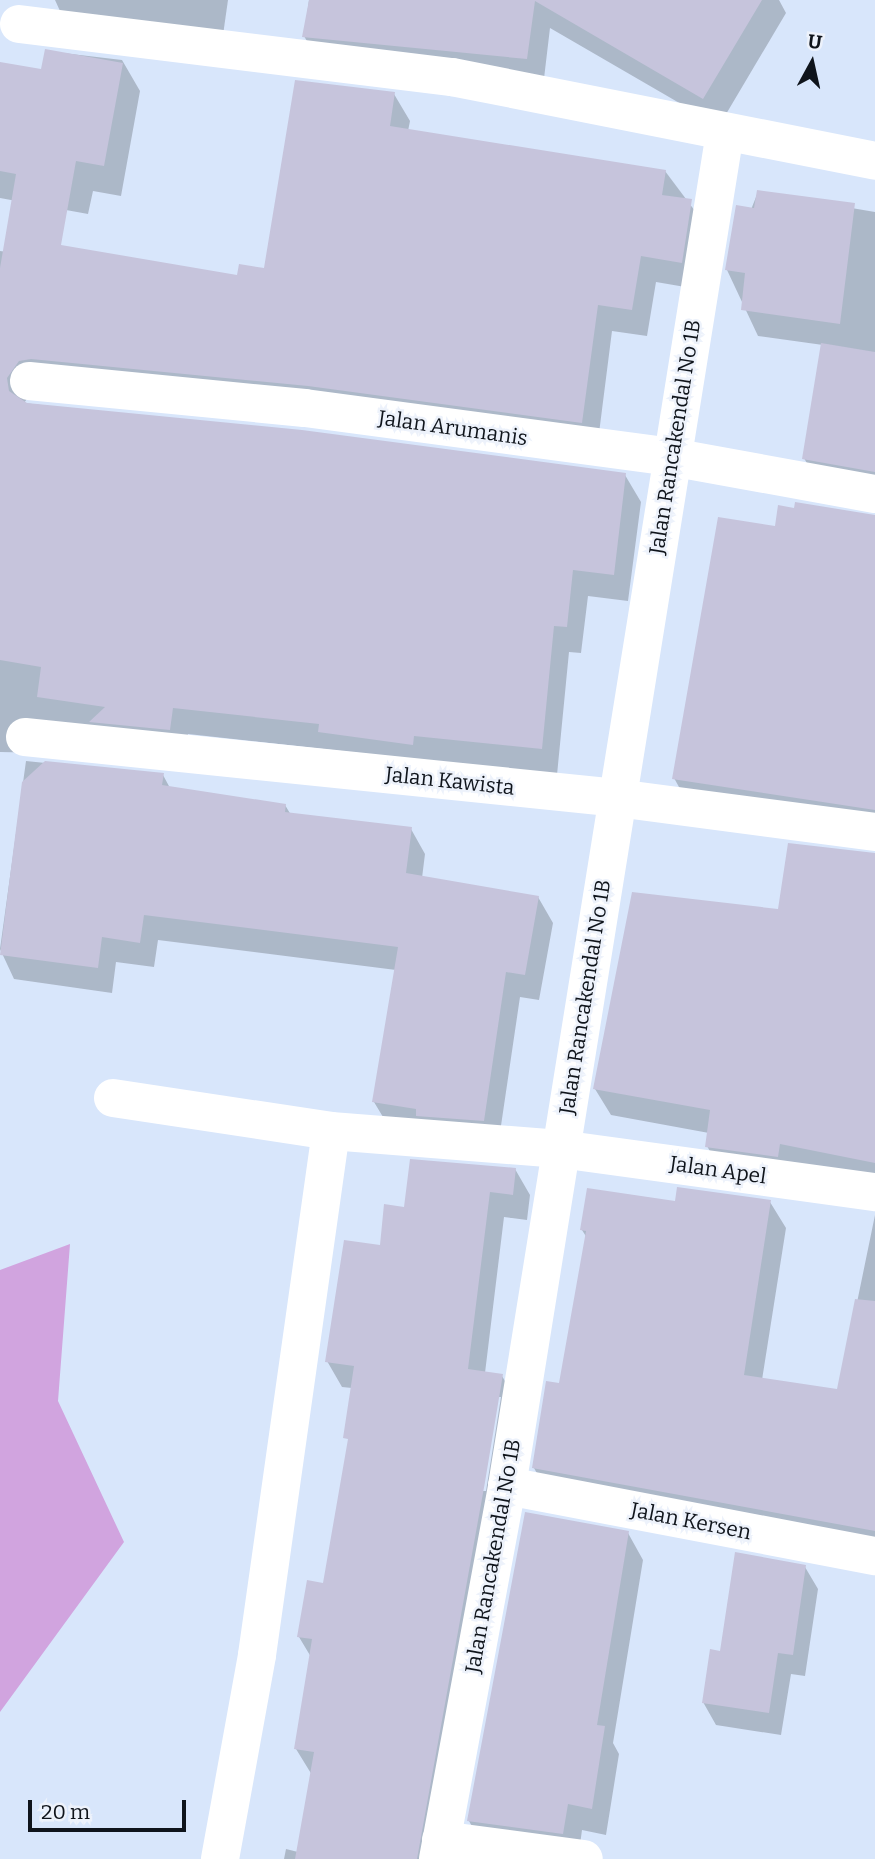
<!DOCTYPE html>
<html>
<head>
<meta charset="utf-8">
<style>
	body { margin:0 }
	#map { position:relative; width:875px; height:1859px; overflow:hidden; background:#d8e6fb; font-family:Bitter,serif }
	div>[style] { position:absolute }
	.green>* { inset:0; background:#d1a4df }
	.shadow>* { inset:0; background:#0003 }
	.building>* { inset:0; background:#c6c4dc }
	.minor>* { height:38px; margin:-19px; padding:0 19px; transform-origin:19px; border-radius:19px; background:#fff }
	span { translate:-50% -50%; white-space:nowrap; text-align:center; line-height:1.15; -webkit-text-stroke:5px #edf2fb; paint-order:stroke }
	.street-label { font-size:21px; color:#0f141b }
	.north { position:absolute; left:777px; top:28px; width:70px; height:70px; -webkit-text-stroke:5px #edf2fb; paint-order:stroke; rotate:8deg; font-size:19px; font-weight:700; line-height:28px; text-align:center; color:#0f141b }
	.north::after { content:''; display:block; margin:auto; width:24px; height:32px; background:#0f141b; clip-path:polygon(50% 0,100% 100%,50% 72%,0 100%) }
	.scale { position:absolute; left:28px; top:1800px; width:158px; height:32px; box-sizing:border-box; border:4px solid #0f141b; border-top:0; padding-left:9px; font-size:21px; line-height:24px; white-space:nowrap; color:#0f141b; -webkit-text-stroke:5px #edf2fb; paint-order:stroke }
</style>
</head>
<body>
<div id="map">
	<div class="green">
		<div style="clip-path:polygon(70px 1244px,58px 1401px,124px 1542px,0 1712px,0 1270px)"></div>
	</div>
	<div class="shadow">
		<div style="clip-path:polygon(55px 0,228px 0,221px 49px,70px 33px)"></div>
		<div style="clip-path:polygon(309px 0,779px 0,786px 13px,719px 126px,550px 28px,543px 87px,320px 64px,304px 36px)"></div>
		<div style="clip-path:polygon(46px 51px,122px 60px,140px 91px,121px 196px,93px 191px,88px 214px,0 198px,0 64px,42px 71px)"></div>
		<div style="clip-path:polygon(394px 94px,410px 121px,408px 131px,665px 171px,707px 227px,697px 289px,656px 282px,647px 336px,612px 331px,597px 449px,35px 388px,24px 403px,625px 475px,641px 502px,628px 601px,588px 596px,581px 653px,569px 652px,557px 775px,188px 734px,185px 756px,0 752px,0 251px,221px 282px,265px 270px)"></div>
		<div style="clip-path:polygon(758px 192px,875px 212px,875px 495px,819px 485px,804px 458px,823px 345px,758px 336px,727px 270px)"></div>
		<div style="clip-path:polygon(875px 516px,875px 834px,689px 805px,674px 778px,777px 528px)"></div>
		<div style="clip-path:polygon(26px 761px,163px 775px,170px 788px,285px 805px,291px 815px,411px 829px,425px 854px,422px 878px,538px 897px,553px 923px,539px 1000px,520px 997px,498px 1146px,389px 1127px,374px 1102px,396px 970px,158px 940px,154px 967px,116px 962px,112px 993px,14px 979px,0 949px)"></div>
		<div style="clip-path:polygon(875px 855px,875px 1186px,722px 1173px,707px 1146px,709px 1133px,611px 1115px,595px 1089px,779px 911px)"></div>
		<div style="clip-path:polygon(evenodd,515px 1169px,530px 1195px,527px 1220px,504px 1217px,485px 1373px,502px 1376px,517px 1402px,429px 1859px,284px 1859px,286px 1849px,298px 1852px,312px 1775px,296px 1749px,311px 1657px,299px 1637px,325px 1585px,349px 1446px,352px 1388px,342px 1387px,327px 1361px,406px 1209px,515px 1169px,497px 1397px,501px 1397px,486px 1491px,482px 1491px,497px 1397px)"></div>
		<div style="clip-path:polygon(770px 1202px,786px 1228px,762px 1380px,839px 1390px,875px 1215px,875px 1552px,549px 1495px,534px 1468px,560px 1385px,587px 1238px,582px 1230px,677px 1203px)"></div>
		<div style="clip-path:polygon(628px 1533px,643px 1560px,613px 1743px,619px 1754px,606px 1835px,582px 1830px,578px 1859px,484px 1848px,469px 1821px)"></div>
		<div style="clip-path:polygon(805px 1567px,818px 1589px,805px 1676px,791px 1674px,781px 1735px,716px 1725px,703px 1702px,722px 1653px)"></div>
	</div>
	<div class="building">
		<div style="clip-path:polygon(309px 0,762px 0,703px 99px,535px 1px,527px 59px,302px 37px)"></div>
		<div style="clip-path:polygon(45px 49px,123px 63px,104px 166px,76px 161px,61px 245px,237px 275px,239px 264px,264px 268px,295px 80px,395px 92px,390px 126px,666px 170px,662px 195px,692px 199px,682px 263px,641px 256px,632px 310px,598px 305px,582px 423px,308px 386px,31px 359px,19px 361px,7px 378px,9px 391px,27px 403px,302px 430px,626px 473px,614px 575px,573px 570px,567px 627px,554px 626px,542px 749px,414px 736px,413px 745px,318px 732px,319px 724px,173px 708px,170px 730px,89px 722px,105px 707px,37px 697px,41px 667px,0 660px,0 268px,16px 174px,0 171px,0 62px,41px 69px)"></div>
		<div style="clip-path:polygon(757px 190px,855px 203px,840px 324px,741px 310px,745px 273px,725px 270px,736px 205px,754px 208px)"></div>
		<div style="clip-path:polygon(821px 343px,875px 352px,875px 472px,802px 459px)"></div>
		<div style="clip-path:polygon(795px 502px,875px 515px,875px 810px,672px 779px,718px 517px,775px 526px,778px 505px,794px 508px)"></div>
		<div style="clip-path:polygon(45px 761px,164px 773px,162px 785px,286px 804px,285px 812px,412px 827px,406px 873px,539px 896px,525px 975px,506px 972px,484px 1121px,416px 1116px,416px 1109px,372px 1102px,398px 947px,144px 915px,140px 943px,102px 937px,98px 968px,0 955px,22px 782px)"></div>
		<div style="clip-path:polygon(788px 843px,875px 853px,875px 1163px,780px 1144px,778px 1157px,705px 1147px,710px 1110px,593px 1089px,632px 892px,778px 909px)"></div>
		<div style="clip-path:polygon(410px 1159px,516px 1168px,513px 1195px,490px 1192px,468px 1369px,503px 1374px,485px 1482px,417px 1859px,295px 1859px,314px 1752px,294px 1749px,312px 1639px,297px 1637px,307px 1580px,323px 1583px,348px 1439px,343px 1438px,354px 1366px,325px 1362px,344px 1240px,380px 1245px,384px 1204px,404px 1207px)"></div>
		<div style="clip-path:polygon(677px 1187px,771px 1200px,744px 1375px,837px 1389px,855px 1299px,875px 1301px,875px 1531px,532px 1468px,546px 1381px,559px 1383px,586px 1231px,580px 1230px,587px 1188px,675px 1201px)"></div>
		<div style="clip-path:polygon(525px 1512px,629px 1531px,597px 1725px,605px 1726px,592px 1809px,568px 1804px,563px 1834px,467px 1821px)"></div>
		<div style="clip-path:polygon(735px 1552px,806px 1565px,793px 1655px,778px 1653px,769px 1713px,702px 1703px,710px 1649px,720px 1651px)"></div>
	</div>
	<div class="minor">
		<div style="left:19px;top:24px;width:436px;rotate:7deg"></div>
		<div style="left:452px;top:77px;width:431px;rotate:11.2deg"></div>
		<div style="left:29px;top:381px;width:277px;rotate:5.6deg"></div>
		<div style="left:305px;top:408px;width:369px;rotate:7.6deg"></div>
		<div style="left:671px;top:457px;width:207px;rotate:10.3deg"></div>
		<div style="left:25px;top:737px;width:595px;rotate:5.88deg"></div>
		<div style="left:617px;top:798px;width:260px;rotate:7.5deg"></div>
		<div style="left:113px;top:1098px;width:220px;rotate:8.6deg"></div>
		<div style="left:331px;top:1131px;width:230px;rotate:4.5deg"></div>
		<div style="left:560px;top:1149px;width:318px;rotate:7.8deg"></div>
		<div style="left:507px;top:1486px;width:375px;rotate:10.8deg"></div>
		<div style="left:441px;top:1840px;width:144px;rotate:7.6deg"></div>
		<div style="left:220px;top:1859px;width:207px;rotate:-79.7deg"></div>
		<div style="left:257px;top:1655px;width:529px;rotate:-81.96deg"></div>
		<div style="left:438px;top:1859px;width:379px;rotate:-79.5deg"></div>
		<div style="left:507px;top:1486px;width:1370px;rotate:-80.85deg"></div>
	</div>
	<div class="street-label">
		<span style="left:453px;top:428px;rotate:8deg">Jalan Arumanis</span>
		<span style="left:675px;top:437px;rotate:-81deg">Jalan Rancakendal No 1B</span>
		<span style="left:450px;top:781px;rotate:6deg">Jalan Kawista</span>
		<span style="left:585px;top:997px;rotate:-81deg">Jalan Rancakendal No 1B</span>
		<span style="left:718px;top:1170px;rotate:8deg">Jalan Apel</span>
		<span style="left:691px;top:1521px;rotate:11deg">Jalan Kersen</span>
		<span style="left:493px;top:1556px;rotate:-80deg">Jalan Rancakendal No 1B</span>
	</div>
	<div class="north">U</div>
	<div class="scale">20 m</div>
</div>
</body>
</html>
